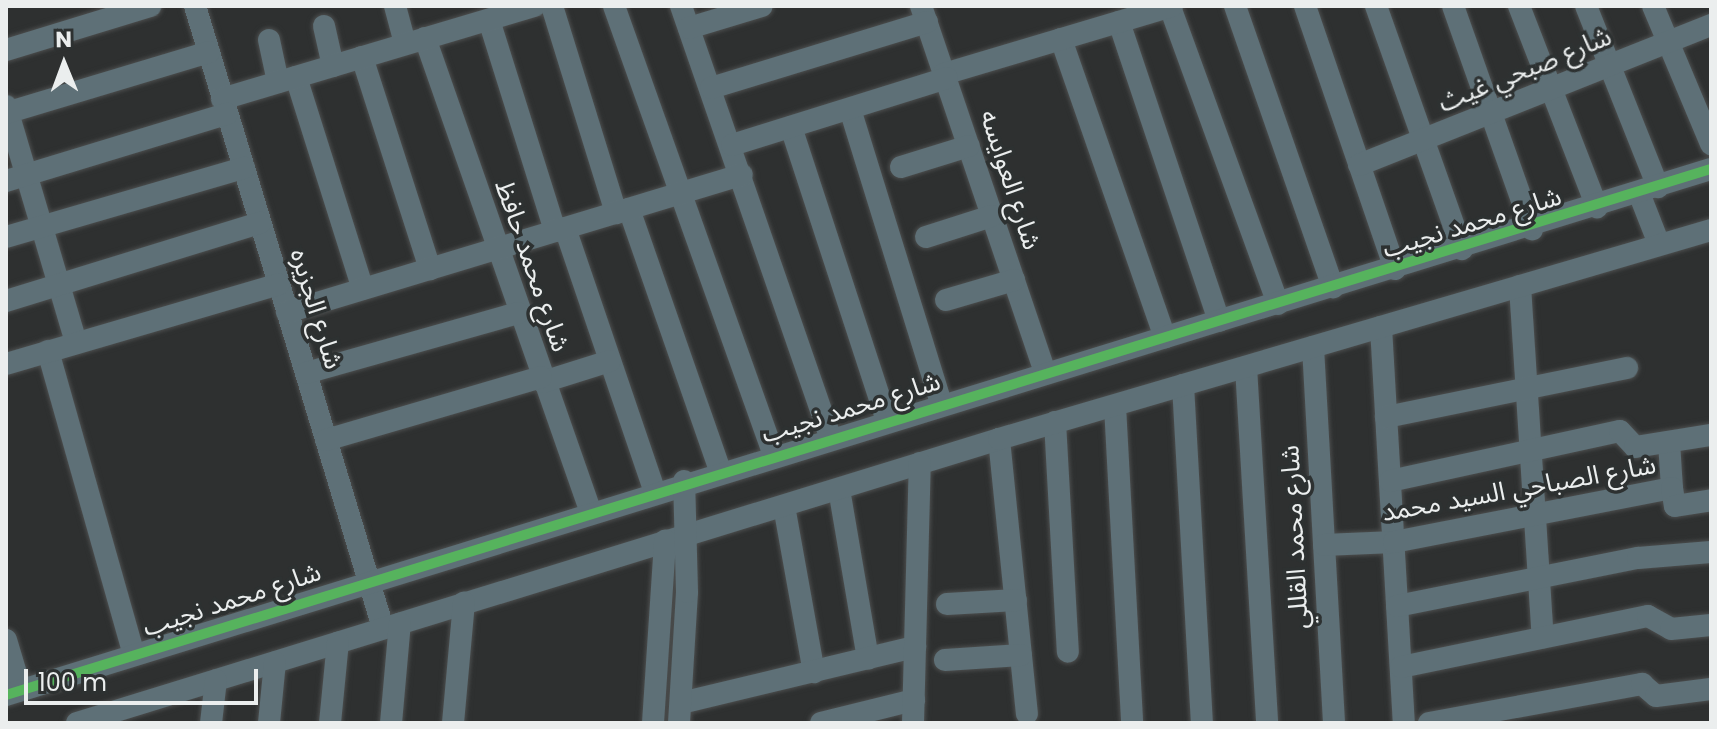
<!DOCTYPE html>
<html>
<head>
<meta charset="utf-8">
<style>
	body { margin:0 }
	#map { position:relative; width:1717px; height:729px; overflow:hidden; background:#2e3030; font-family:Poppins,"Noto Sans Arabic",sans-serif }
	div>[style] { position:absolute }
	.roads { filter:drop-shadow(0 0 2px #4c4e4e) drop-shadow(0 0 2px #4c4e4e) }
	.minor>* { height:22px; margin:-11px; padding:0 11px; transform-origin:11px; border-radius:11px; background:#5e7077 }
	.cycleway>* { height:10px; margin:-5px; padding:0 5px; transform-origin:5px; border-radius:5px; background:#56b35d }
	span { translate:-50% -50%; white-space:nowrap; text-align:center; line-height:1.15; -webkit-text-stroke:7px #2d3131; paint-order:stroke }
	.street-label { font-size:26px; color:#ebeeee }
	.frame { position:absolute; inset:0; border:8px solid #ebeeee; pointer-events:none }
	.north { position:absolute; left:24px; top:24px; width:80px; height:80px; -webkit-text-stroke:6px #2d3131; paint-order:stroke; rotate:359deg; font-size:22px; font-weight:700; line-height:32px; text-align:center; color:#ebeeee }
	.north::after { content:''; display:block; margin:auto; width:28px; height:36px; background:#ebeeee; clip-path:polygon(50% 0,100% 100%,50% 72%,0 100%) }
	.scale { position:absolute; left:24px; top:669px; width:234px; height:36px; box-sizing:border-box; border:4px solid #ebeeee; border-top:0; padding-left:10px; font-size:24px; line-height:28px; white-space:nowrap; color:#ebeeee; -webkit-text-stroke:6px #2d3131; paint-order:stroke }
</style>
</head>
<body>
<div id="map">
	<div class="roads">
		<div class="minor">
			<div style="left:195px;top:6px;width:650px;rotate:73.18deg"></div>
			<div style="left:395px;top:6px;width:39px;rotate:75deg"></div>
			<div style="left:552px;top:6px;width:217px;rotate:72.8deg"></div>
			<div style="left:614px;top:6px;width:477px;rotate:70.4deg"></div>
			<div style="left:681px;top:6px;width:456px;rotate:70.9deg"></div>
			<div style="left:921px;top:6px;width:386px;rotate:71.3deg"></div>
			<div style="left:1235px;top:6px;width:298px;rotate:70.8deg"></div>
			<div style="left:1305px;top:6px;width:278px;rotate:71.1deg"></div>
			<div style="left:1376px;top:6px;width:258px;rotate:70.5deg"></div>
			<div style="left:1453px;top:6px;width:237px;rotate:70.5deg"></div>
			<div style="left:1519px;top:6px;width:216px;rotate:68.8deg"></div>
			<div style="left:1586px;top:6px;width:195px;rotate:68.3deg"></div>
			<div style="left:1653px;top:6px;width:150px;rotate:67.2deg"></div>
			<div style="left:1170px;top:7px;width:316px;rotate:70deg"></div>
			<div style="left:489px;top:20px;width:221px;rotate:72.6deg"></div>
			<div style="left:1119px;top:22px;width:315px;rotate:71.5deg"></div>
			<div style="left:324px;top:26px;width:41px;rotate:77.3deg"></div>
			<div style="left:689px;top:28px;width:76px;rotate:-16.8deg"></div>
			<div style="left:425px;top:38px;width:500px;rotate:70.73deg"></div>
			<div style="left:1061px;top:39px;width:316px;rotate:70.8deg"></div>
			<div style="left:269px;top:40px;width:43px;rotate:77.9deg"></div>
			<div style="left:6px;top:50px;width:151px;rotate:-17deg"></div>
			<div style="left:362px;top:57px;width:223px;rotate:72.2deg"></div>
			<div style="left:944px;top:74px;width:238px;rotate:-16.6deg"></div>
			<div style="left:296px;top:77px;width:222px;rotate:72.5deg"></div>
			<div style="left:711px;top:88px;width:226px;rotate:-17deg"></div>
			<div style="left:222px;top:99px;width:326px;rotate:-16.6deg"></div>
			<div style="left:6px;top:106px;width:247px;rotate:73.5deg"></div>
			<div style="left:850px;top:109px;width:308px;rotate:72.8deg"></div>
			<div style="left:6px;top:113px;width:212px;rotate:-16.7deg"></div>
			<div style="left:791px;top:127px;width:308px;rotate:71.9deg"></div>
			<div style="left:732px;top:145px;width:225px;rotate:-17.3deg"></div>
			<div style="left:1359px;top:165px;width:379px;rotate:-21.7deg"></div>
			<div style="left:901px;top:167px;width:71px;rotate:-17.2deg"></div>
			<div style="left:6px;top:181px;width:231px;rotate:-16.9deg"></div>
			<div style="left:1639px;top:193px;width:55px;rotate:68.6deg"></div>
			<div style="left:629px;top:209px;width:277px;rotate:70.8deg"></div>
			<div style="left:565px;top:228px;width:277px;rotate:71.2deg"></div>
			<div style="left:6px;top:237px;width:248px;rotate:-16.2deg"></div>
			<div style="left:926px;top:237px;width:69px;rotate:-17.7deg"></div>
			<div style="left:1520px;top:286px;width:352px;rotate:86.3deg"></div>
			<div style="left:946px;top:300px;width:71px;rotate:-16.4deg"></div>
			<div style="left:6px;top:301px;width:266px;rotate:-17.1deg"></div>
			<div style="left:287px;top:312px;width:475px;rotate:-16.8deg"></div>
			<div style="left:1381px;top:327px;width:397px;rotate:86.7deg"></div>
			<div style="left:1313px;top:347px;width:377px;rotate:86.8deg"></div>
			<div style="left:48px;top:351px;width:315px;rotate:74.2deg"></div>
			<div style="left:6px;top:364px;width:284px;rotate:-16.3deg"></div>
			<div style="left:1246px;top:367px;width:357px;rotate:86.6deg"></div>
			<div style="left:306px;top:373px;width:220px;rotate:-15.8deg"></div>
			<div style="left:543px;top:382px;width:70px;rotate:-17.4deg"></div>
			<div style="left:1183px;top:385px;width:339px;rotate:86.8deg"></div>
			<div style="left:1115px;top:406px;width:317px;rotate:86.9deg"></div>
			<div style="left:1386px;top:417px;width:246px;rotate:-11.5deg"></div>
			<div style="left:1055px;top:422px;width:230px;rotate:86.8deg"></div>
			<div style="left:999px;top:439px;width:276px;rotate:84.2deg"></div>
			<div style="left:326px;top:440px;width:224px;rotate:-16.3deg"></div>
			<div style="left:1669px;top:442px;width:46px;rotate:86.3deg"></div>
			<div style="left:1390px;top:481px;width:235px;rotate:-12.3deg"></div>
			<div style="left:1620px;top:431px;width:22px;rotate:47deg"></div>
			<div style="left:1635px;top:447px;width:77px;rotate:-9deg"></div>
			<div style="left:839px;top:489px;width:172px;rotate:80.3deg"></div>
			<div style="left:784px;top:506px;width:169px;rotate:79.8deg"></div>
			<div style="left:1324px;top:545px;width:70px;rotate:-2.5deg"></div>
			<div style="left:1394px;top:542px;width:283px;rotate:-11deg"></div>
			<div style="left:1672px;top:488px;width:18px;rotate:81deg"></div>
			<div style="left:1675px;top:506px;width:36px;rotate:-9deg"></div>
			<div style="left:947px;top:604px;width:69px;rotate:-3.3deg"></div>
			<div style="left:1397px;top:606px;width:246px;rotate:-11.3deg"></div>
			<div style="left:1638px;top:558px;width:73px;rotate:-4.7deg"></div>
			<div style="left:6px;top:640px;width:52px;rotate:73.3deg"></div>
			<div style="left:945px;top:660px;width:76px;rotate:-3.8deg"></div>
			<div style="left:1401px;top:667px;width:252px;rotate:-11.7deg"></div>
			<div style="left:1648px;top:616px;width:26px;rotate:29deg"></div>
			<div style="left:1671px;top:629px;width:40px;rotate:-5.7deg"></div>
			<div style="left:6px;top:695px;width:1784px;rotate:-17.15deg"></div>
			<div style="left:681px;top:703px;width:241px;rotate:-13.5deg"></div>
			<div style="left:77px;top:723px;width:965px;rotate:-17.12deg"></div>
			<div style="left:999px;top:439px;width:742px;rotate:-16.36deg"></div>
			<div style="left:211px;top:723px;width:43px;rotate:-83.4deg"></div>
			<div style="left:269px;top:723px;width:61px;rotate:-84.4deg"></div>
			<div style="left:330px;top:723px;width:81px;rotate:-84.4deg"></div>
			<div style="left:391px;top:723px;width:100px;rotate:-84.9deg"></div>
			<div style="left:453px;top:723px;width:121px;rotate:-84.8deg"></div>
			<div style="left:653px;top:723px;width:183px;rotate:-86.2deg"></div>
			<div style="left:679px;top:723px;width:131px;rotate:-86.5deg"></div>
			<div style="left:687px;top:592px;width:111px;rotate:-91.5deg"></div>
			<div style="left:821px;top:723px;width:96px;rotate:-13.9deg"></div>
			<div style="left:913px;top:723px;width:260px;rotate:-88.5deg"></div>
			<div style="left:1429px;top:723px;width:217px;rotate:-10.4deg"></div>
			<div style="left:1642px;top:684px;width:18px;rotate:41deg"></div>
			<div style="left:1656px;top:696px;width:55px;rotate:-7.3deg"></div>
		</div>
	</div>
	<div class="cycleway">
		<div style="left:6px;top:695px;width:1784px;rotate:-17.15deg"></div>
	</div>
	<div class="street-label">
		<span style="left:1525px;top:70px;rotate:-22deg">شارع صبحي غيث</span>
		<span style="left:1010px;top:180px;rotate:72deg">شارع العوايسه</span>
		<span style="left:1472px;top:223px;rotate:-17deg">شارع محمد نجيب</span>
		<span style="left:532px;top:266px;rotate:71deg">شارع محمد حافظ</span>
		<span style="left:316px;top:309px;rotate:73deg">شارع الجزيره</span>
		<span style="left:851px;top:408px;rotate:-17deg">شارع محمد نجيب</span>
		<span style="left:1519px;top:489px;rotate:-10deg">شارع الصباحي السيد محمد</span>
		<span style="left:1295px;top:537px;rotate:-93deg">شارع محمد القللي</span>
		<span style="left:232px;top:600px;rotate:-18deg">شارع محمد نجيب</span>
	</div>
	<div class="frame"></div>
	<div class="north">N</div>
	<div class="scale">100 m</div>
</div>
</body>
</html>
